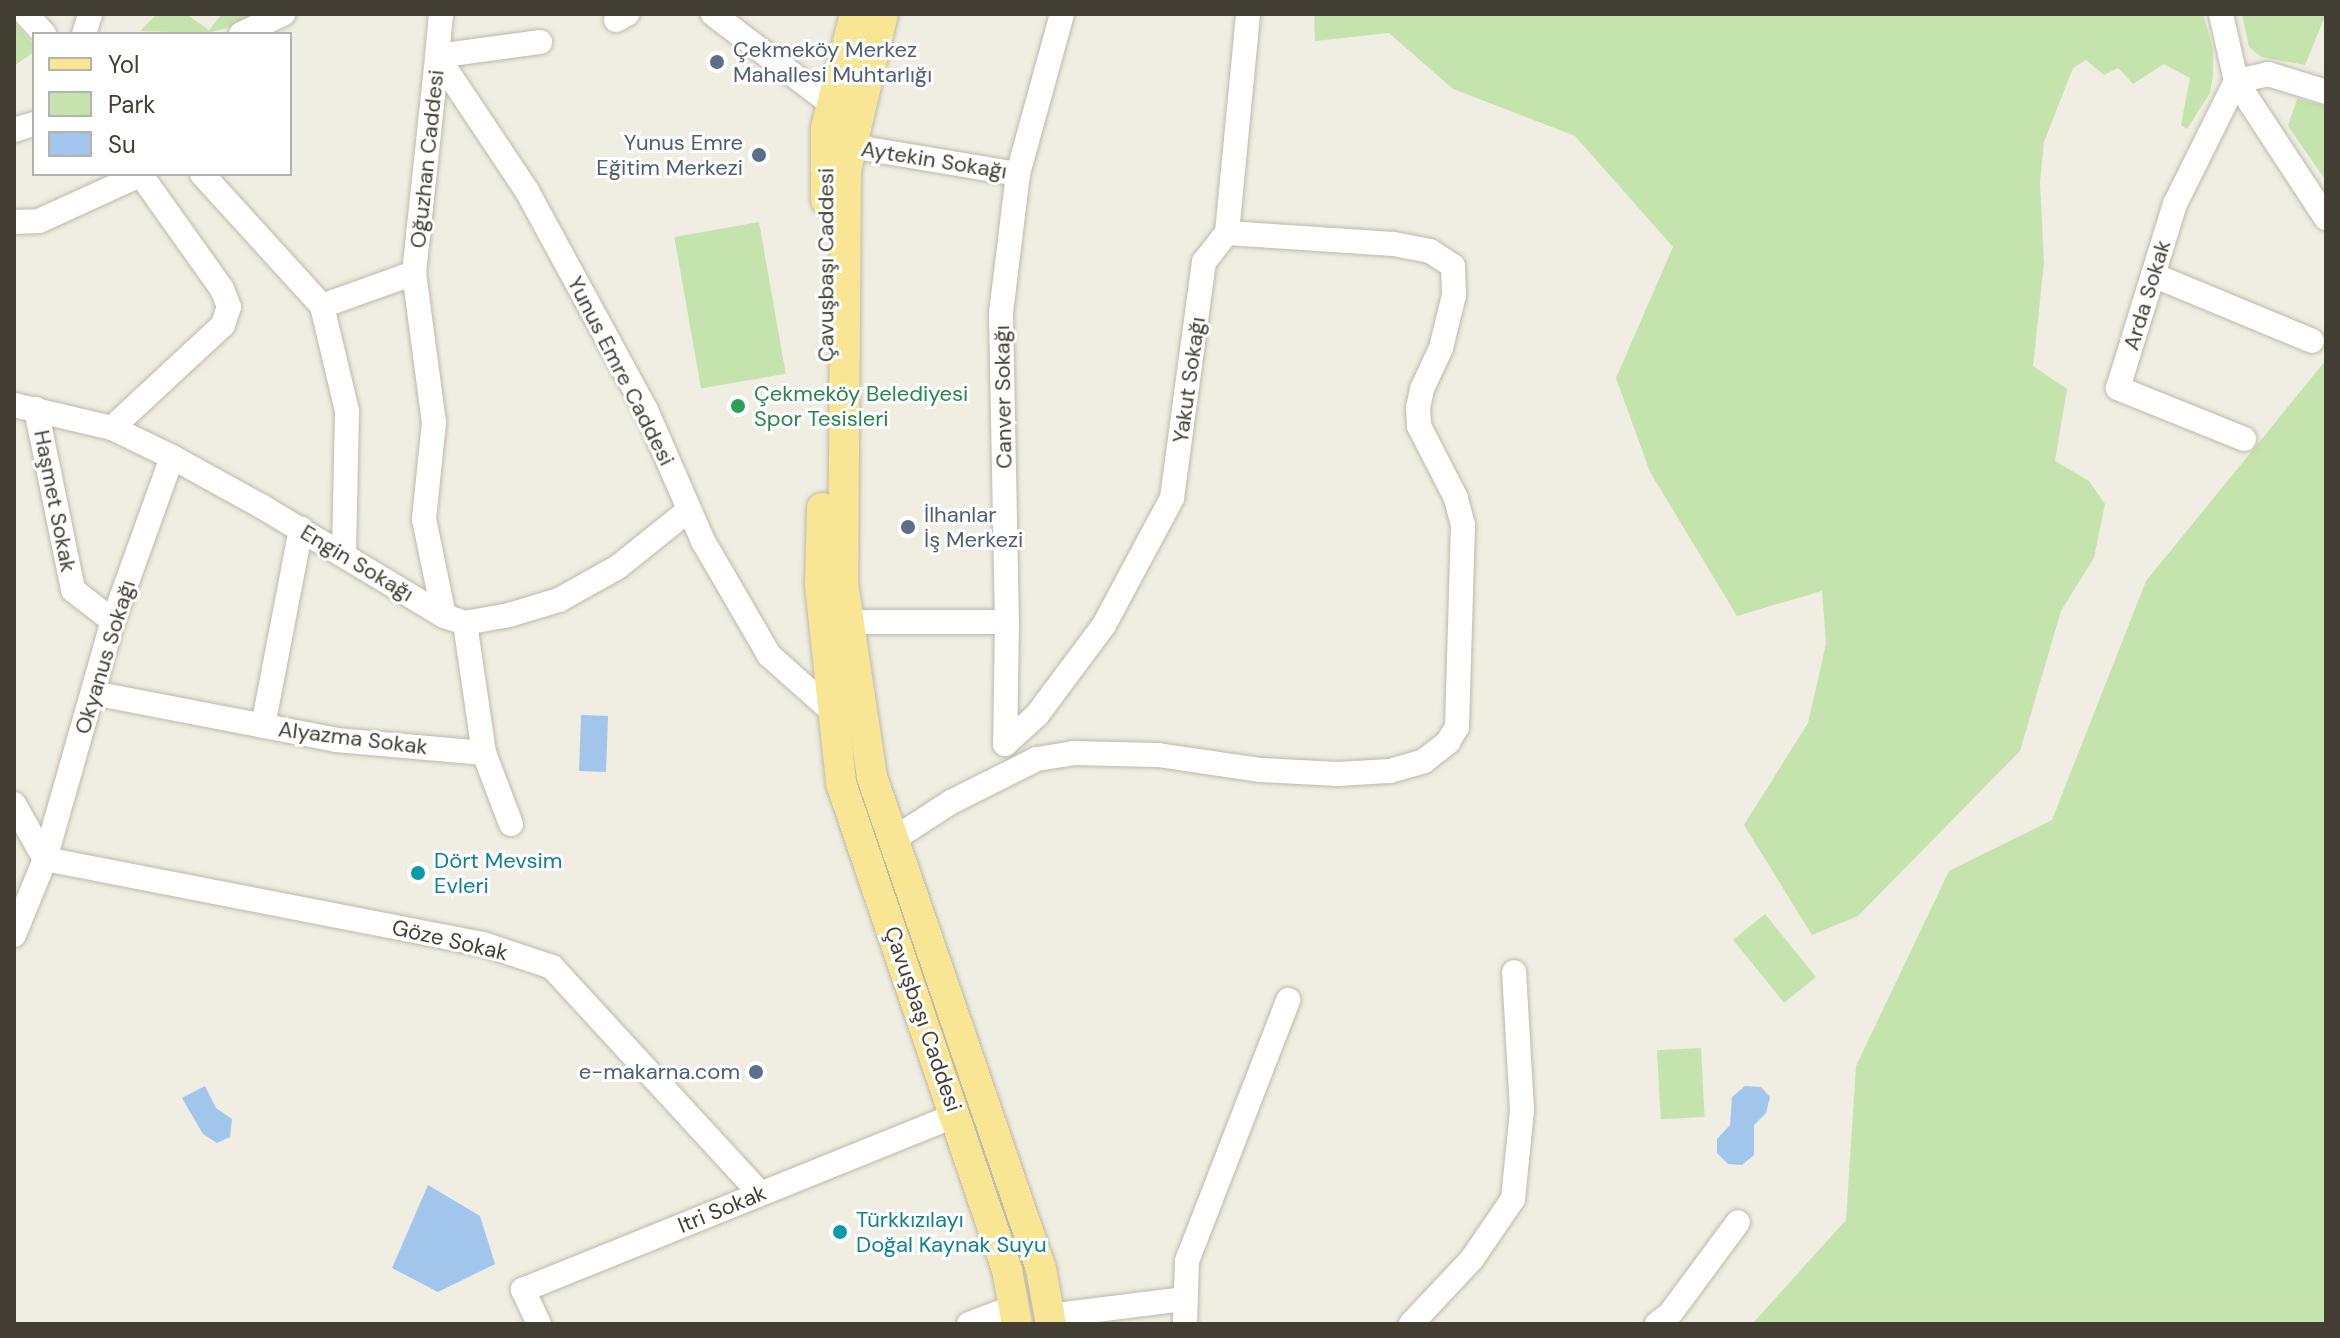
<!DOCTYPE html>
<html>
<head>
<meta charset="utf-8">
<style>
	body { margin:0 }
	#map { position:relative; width:2340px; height:1338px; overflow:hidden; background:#f0eee3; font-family:"DM Sans",sans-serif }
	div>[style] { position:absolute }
	.green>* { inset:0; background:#c5e3ad; transform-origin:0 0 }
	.water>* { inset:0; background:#a1c5eb; transform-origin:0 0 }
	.roads { filter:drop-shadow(0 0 2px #beb9a9) drop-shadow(0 0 2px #beb9a9) }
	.minor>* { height:24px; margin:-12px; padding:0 12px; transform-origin:12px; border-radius:12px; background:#fff }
	.major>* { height:30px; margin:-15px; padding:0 15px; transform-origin:15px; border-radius:15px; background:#f8e694 }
	.dots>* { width:22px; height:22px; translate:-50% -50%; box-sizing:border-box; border:4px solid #fff; border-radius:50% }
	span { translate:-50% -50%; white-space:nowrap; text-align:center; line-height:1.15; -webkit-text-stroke:6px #fff; paint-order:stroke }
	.service-label { font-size:22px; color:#4e5e75 }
	.left { translate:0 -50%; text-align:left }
	.right { translate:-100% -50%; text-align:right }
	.street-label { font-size:22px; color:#423e33 }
	.leisure-label { font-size:22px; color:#27864d }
	.culture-label { font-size:22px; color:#0d838f }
	.frame { position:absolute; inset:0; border:16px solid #423e33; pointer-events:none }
	.legend { position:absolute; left:32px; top:32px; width:260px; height:144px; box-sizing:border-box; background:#fff; border:2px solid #b3b2ad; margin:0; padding:10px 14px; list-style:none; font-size:24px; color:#423e33 }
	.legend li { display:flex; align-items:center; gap:16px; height:40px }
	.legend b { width:40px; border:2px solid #b3b2ad }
</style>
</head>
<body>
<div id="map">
	<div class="green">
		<div style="clip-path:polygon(157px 14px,186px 14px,209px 30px,222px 14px,260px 14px,242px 24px,208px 33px,140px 31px)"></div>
		<div style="clip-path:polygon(1314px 14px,2203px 14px,2213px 49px,2213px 76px,2210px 93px,2187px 129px,2181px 125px,2190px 78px,2164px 64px,2133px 84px,2118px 68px,2104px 75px,2086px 60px,2073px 68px,2044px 142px,2040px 182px,2044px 263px,2033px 366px,2067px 389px,2055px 461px,2089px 481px,2105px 504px,2094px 558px,2061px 611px,2020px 751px,1858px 916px,1812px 935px,1744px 825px,1808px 723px,1826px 644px,1822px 591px,1737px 616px,1650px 472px,1616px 378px,1673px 247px,1575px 136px,1453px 89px,1389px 33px,1315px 41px)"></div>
		<div style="clip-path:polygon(2242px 14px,2326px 14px,2305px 65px,2261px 57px,2249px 47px)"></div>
		<div style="clip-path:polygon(16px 24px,34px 46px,34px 52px,14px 66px)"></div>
		<div style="clip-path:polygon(2297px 99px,2326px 106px,2326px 181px,2288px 126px)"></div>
		<div style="left:759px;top:222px;width:154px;height:86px;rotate:80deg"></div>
		<div style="clip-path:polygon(2326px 360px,2326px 1324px,1752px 1324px,1846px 1220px,1856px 1066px,1949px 871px,2052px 820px,2146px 581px)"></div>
		<div style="left:1765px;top:914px;width:81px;height:41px;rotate:51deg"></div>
		<div style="left:1701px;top:1048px;width:69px;height:44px;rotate:87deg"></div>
	</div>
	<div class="water">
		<div style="left:581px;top:715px;width:27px;height:56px;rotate:2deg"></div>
		<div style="clip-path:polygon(205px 1086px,216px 1108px,232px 1119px,230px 1137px,217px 1143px,203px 1134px,182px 1098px)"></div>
		<div style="clip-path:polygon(1745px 1086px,1761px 1087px,1770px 1097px,1766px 1113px,1754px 1125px,1754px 1155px,1742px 1165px,1728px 1164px,1717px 1153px,1717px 1139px,1730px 1125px,1732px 1097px)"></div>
		<div style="clip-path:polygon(428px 1185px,480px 1216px,495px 1264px,438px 1292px,392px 1268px)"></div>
	</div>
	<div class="roads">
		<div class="minor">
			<div style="left:26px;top:14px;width:27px;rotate:48deg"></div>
			<div style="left:441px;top:14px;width:42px;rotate:95.4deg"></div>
			<div style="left:437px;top:56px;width:162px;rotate:56.3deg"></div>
			<div style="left:527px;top:191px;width:249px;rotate:61.5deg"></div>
			<div style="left:646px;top:410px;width:143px;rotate:66.5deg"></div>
			<div style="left:703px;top:541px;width:132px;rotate:59.9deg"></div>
			<div style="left:769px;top:655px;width:87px;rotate:41.7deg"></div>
			<div style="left:713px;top:14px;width:151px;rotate:37.2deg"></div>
			<div style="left:833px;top:105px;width:44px;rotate:67.5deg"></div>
			<div style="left:850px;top:146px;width:170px;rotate:9.5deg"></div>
			<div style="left:1062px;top:14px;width:166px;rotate:105.4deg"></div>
			<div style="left:1018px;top:174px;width:140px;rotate:97deg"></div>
			<div style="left:1001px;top:313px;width:309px;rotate:88.9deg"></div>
			<div style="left:1007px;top:622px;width:122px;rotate:90.9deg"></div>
			<div style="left:1005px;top:744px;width:43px;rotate:-42.2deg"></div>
			<div style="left:1037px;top:715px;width:112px;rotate:-53.3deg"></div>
			<div style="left:1104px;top:625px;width:144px;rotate:-61.8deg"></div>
			<div style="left:1172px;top:498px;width:238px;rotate:-82.3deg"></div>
			<div style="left:1204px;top:262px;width:37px;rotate:-52deg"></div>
			<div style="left:1227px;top:233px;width:220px;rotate:-84.5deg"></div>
			<div style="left:2221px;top:14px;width:69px;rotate:77.4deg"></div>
			<div style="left:2236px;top:81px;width:164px;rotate:56.7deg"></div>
			<div style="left:616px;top:20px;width:13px;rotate:-29deg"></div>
			<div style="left:84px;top:34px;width:21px;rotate:-73deg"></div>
			<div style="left:241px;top:34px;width:47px;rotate:-25.5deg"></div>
			<div style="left:14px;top:130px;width:21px;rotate:-17deg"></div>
			<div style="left:202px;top:174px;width:178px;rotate:47.7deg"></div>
			<div style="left:322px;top:306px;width:108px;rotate:76.6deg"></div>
			<div style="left:347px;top:411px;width:144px;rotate:91.2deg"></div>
			<div style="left:14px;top:222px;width:25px;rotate:-2deg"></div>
			<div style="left:39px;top:221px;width:113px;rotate:-24.5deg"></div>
			<div style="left:414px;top:273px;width:150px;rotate:82.4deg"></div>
			<div style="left:434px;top:422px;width:98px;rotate:95.9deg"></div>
			<div style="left:424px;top:519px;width:99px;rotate:78.3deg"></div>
			<div style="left:2153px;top:275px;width:172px;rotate:22.5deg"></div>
			<div style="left:322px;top:306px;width:98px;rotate:-19.7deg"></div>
			<div style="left:414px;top:273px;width:218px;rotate:-83.9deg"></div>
			<div style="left:437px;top:56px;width:104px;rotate:-7.7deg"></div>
			<div style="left:14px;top:405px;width:101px;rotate:13.2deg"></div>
			<div style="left:112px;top:428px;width:67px;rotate:25.8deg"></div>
			<div style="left:172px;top:457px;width:102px;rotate:28.8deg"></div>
			<div style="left:261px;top:506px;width:214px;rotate:31deg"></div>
			<div style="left:444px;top:616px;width:22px;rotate:18deg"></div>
			<div style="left:465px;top:623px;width:45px;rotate:-10.3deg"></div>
			<div style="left:509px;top:615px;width:52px;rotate:-16.7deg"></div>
			<div style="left:559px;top:600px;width:68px;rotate:-29.2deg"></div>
			<div style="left:618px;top:567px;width:91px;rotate:-38.8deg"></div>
			<div style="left:36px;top:409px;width:185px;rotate:78.4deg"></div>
			<div style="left:73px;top:590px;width:51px;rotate:37.8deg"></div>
			<div style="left:112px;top:428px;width:151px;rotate:-42.9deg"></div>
			<div style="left:223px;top:325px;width:19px;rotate:-72deg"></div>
			<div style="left:229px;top:307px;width:19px;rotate:-111deg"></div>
			<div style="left:222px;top:289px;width:140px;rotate:-125.4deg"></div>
			<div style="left:2244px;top:439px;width:136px;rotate:-158deg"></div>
			<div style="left:2118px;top:388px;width:193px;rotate:-72.8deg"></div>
			<div style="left:2175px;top:204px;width:137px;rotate:-63.6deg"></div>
			<div style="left:2236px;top:81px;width:33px;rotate:-12deg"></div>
			<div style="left:2268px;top:74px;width:61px;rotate:17.2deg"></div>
			<div style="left:848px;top:622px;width:159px"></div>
			<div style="left:93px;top:693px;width:248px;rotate:10.9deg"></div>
			<div style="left:336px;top:740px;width:149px;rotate:5deg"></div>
			<div style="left:484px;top:753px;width:131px;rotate:-98.3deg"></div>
			<div style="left:263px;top:726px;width:201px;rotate:-79.1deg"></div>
			<div style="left:484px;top:753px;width:76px;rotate:69.2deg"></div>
			<div style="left:14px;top:804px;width:63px;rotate:60.6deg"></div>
			<div style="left:894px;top:839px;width:68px;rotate:-33deg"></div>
			<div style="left:951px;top:802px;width:96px;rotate:-26.6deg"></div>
			<div style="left:1037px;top:759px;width:36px;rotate:-9deg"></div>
			<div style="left:1073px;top:753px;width:85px;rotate:1.3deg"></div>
			<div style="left:1158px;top:755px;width:104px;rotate:8.3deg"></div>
			<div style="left:1261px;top:770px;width:77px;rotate:3deg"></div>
			<div style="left:1338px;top:774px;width:52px;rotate:-3.3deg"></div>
			<div style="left:1390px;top:771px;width:35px;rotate:-16deg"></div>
			<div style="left:1424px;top:761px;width:31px;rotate:-38deg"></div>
			<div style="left:1448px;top:742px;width:17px;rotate:-59deg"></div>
			<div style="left:1457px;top:727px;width:202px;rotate:-88.3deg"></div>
			<div style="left:1463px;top:525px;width:28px;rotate:-105deg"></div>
			<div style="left:1456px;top:498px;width:81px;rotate:-117.2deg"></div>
			<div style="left:1419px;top:426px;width:18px;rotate:-93deg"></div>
			<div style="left:1418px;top:408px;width:19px;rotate:-78deg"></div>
			<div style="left:1422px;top:389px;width:45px;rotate:-65.1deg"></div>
			<div style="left:1441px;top:348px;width:55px;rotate:-76.2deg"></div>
			<div style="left:1454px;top:295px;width:29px;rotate:-92deg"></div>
			<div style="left:1453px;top:266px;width:27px;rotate:-147deg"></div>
			<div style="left:1430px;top:251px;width:38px;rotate:-169deg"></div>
			<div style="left:1393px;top:244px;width:166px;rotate:-176.2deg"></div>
			<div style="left:45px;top:859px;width:446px;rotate:11deg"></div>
			<div style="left:483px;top:944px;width:73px;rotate:18.4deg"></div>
			<div style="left:552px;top:967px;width:307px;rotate:47.4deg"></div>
			<div style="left:14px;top:935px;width:82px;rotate:-67.8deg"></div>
			<div style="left:45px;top:859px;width:248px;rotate:-74.1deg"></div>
			<div style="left:113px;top:621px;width:174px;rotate:-70.2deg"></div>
			<div style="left:1049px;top:1316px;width:135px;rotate:-7.2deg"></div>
			<div style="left:539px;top:1324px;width:38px;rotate:-115deg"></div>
			<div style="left:523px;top:1290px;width:467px;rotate:-22deg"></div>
			<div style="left:969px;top:1324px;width:48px;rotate:-20.7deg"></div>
			<div style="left:1185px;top:1324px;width:63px;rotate:-88.2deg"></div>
			<div style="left:1187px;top:1261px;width:280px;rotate:-68.8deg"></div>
			<div style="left:1411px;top:1324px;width:89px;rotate:-46.8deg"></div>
			<div style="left:1472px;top:1259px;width:73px;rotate:-55.7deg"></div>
			<div style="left:1513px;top:1199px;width:89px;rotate:-84.2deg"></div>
			<div style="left:1522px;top:1110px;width:138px;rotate:-93.3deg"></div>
			<div style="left:1657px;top:1324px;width:16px;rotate:-38deg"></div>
			<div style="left:1670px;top:1314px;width:114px;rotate:-53.5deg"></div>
		</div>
		<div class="major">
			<div style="left:883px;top:14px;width:160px;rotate:103.3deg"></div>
			<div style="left:846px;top:170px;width:413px;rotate:90.4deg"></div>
			<div style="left:843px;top:583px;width:196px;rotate:81.5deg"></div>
			<div style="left:872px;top:777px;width:520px;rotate:71.04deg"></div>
			<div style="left:1041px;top:1269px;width:56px;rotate:79.7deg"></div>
			<div style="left:826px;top:200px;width:72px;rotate:-90deg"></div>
			<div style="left:826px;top:128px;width:118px;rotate:-75.7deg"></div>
			<div style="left:822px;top:508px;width:77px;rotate:91.5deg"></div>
			<div style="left:820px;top:585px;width:199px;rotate:83.9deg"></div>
			<div style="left:841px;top:783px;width:515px;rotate:71.18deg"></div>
			<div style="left:1007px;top:1270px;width:55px;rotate:79.5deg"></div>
		</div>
	</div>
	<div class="dots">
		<div style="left:717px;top:62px;background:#5c6f8a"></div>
		<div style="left:759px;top:155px;background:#5c6f8a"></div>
		<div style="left:738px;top:406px;background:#2e9e5b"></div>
		<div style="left:908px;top:527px;background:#5c6f8a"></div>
		<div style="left:418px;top:873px;background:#0f9aa8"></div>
		<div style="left:756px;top:1072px;background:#5c6f8a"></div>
		<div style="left:840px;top:1232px;background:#0f9aa8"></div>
	</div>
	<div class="service-label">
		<span class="left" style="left:733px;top:62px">Çekmeköy Merkez<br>Mahallesi Muhtarlığı</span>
		<span class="right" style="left:743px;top:155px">Yunus Emre<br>Eğitim Merkezi</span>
		<span class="left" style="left:924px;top:527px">İlhanlar<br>İş Merkezi</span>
		<span class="right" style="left:740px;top:1072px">e-makarna.com</span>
	</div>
	<div class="street-label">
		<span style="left:427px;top:159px;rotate:-84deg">Oğuzhan Caddesi</span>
		<span style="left:934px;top:160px;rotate:9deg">Aytekin Sokağı</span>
		<span style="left:826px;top:265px;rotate:-90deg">Çavuşbaşı Caddesi</span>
		<span style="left:2147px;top:295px;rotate:-73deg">Arda Sokak</span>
		<span style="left:621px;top:371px;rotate:63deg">Yunus Emre Caddesi</span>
		<span style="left:1189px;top:380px;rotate:-82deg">Yakut Sokağı</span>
		<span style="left:1003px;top:397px;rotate:-91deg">Canver Sokağı</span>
		<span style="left:55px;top:501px;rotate:79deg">Haşmet Sokak</span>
		<span style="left:357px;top:563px;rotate:31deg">Engin Sokağı</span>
		<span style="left:105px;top:657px;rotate:-73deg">Okyanus Sokağı</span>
		<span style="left:353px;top:738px;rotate:7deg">Alyazma Sokak</span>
		<span style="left:450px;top:940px;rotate:13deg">Göze Sokak</span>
		<span style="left:923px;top:1019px;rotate:71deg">Çavuşbaşı Caddesi</span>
		<span style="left:722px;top:1209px;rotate:-22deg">Itri Sokak</span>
	</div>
	<div class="leisure-label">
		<span class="left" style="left:754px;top:406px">Çekmeköy Belediyesi<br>Spor Tesisleri</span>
	</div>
	<div class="culture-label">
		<span class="left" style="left:434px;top:873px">Dört Mevsim<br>Evleri</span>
		<span class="left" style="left:856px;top:1232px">Türkkızılayı<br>Doğal Kaynak Suyu</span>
	</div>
	<div class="frame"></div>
	<ul class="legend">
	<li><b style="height:10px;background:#f8e694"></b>Yol</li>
	<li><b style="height:22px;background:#c5e3ad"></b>Park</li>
	<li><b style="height:22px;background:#a1c5eb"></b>Su</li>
	</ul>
</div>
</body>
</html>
